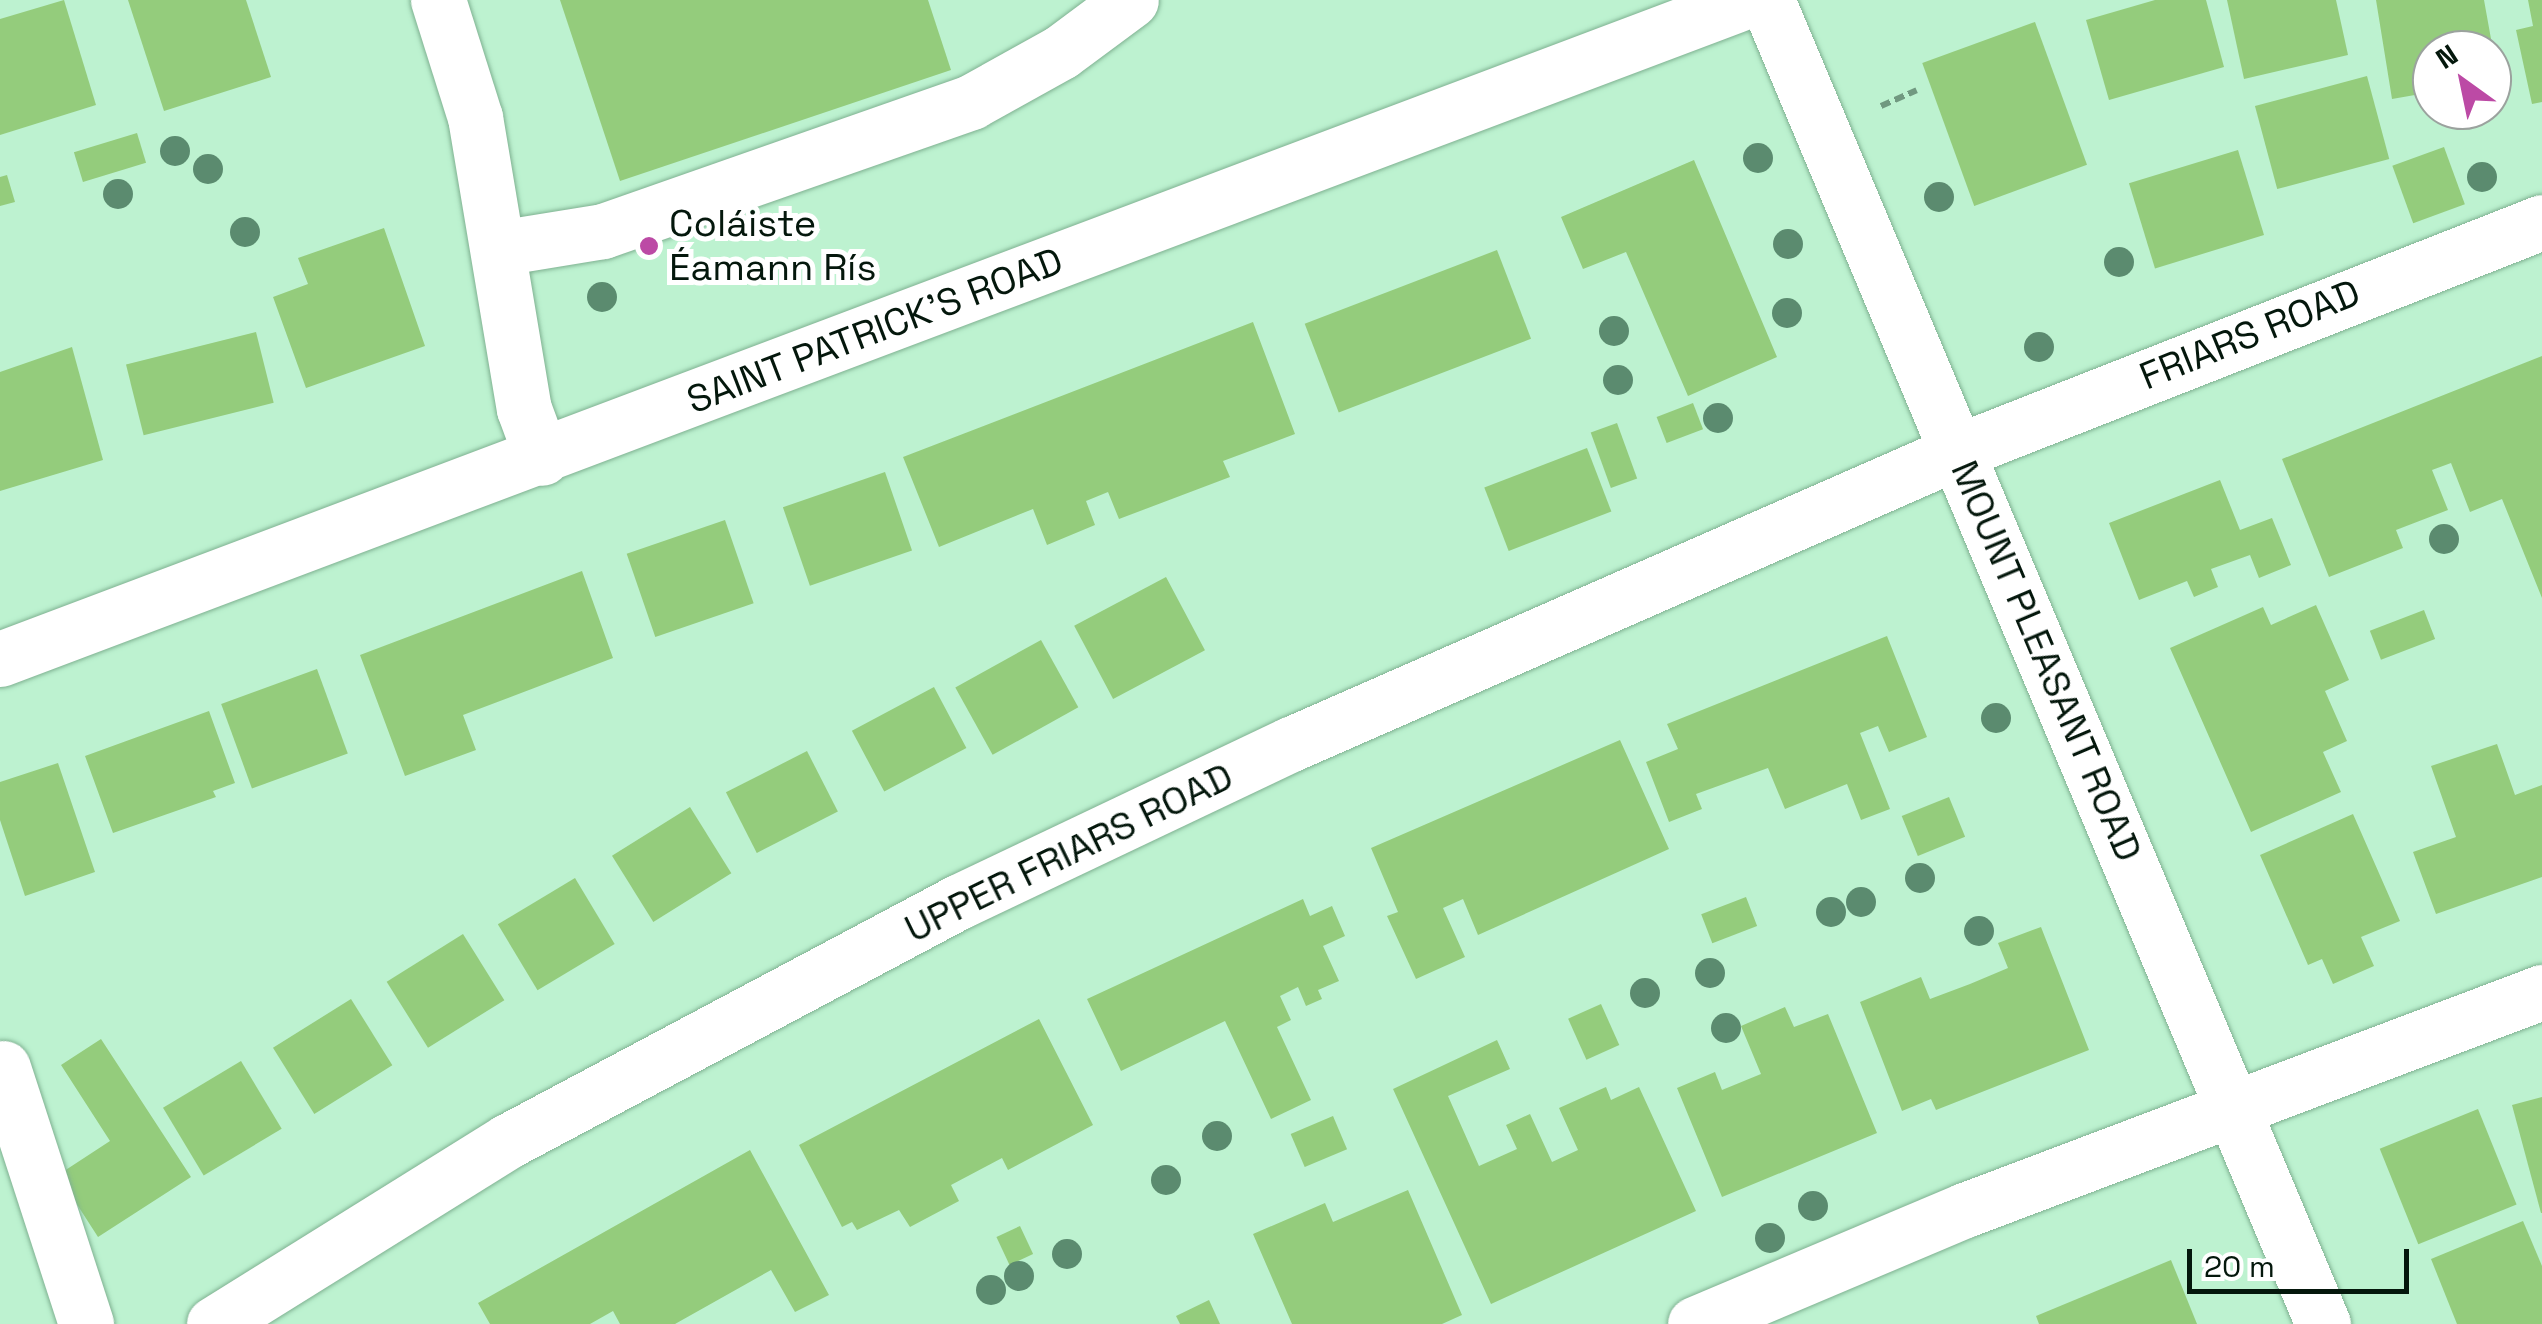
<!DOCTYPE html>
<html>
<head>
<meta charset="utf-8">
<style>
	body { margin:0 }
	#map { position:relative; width:2542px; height:1324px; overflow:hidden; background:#bdf2d0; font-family:"Space Grotesk",sans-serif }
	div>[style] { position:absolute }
	.building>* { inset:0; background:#94cc7c; transform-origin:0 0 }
	.path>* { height:6px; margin-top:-3px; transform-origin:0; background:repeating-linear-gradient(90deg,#719980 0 10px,transparent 0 15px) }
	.roads { filter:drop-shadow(0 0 2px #7fb191) drop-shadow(0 0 2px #7fb191) }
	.minor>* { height:55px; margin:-27.5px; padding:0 27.5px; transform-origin:27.5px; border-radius:27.5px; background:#fff }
	.trees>* { width:30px; height:30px; margin:-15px; border-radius:50%; background:#5b8b6f }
	.dots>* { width:28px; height:28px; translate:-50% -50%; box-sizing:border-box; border:5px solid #fff; border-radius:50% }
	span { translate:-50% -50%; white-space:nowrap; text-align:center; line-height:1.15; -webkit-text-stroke:10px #fff; paint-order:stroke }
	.poi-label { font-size:38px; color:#04170c }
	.left { translate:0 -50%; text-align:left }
	.street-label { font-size:38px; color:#04170c }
	.north { position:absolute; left:2412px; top:30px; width:100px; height:100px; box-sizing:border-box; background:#fff; border:2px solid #9ba29e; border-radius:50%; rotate:327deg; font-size:28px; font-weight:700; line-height:40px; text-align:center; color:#04170c }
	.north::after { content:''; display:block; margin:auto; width:35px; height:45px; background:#bc4aa5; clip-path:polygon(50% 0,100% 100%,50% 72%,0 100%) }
	.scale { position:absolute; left:2187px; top:1249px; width:222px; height:45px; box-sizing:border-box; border:5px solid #04170c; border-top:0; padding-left:12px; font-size:30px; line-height:35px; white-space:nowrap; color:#04170c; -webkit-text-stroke:8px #fff; paint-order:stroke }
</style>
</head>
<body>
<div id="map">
	<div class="building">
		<div style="clip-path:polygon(64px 0,96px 105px,0 135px,0 19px)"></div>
		<div style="clip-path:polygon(128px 0,246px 0,271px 77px,164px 111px)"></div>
		<div style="clip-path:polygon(560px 0,928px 0,951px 70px,620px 181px)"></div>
		<div style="clip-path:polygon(2155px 0,2206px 0,2224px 67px,2109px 100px,2086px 20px)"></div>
		<div style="clip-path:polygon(2227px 0,2336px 0,2348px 55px,2244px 79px)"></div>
		<div style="clip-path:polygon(2376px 0,2484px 0,2493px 50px,2432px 50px,2432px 92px,2392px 99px)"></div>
		<div style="clip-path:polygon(2528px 0,2542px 0,2542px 102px,2532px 104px,2516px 30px,2533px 26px)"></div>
		<div style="left:2035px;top:22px;width:152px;height:120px;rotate:70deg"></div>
		<div style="left:2367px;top:76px;width:86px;height:116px;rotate:75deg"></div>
		<div style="left:137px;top:133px;width:31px;height:66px;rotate:73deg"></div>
		<div style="left:2444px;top:147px;width:61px;height:55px;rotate:70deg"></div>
		<div style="left:2238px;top:150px;width:89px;height:114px;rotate:73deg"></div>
		<div style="clip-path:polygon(1694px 160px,1777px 357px,1688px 396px,1626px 252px,1583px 269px,1561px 217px)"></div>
		<div style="clip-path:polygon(7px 175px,15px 202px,0 206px,0 177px)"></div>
		<div style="clip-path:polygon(384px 228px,425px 346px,306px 388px,273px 297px,308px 284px,298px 258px)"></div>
		<div style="left:1497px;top:250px;width:95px;height:206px;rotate:69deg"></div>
		<div style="clip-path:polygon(1253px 322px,1295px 434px,1223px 461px,1230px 477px,1119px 519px,1108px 492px,1086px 501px,1095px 525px,1047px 545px,1033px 509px,939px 547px,903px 457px)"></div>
		<div style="left:256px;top:332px;width:73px;height:134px;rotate:76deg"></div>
		<div style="clip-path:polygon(72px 347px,103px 460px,0 491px,0 372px)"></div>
		<div style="clip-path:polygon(2542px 356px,2542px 598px,2502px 499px,2470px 512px,2451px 463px,2432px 470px,2448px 510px,2396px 530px,2403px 548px,2329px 577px,2282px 459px)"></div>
		<div style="left:1693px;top:403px;width:28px;height:39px;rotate:69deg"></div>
		<div style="left:1617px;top:423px;width:59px;height:28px;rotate:70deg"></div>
		<div style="left:1587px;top:448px;width:68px;height:110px;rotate:69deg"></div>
		<div style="left:885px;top:472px;width:83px;height:108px;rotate:71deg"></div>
		<div style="clip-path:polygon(2220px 480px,2240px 530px,2272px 518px,2291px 565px,2259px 578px,2250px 555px,2211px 569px,2218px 587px,2194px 597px,2187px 581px,2139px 600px,2109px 523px)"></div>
		<div style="left:725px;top:520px;width:88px;height:104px;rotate:71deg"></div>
		<div style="clip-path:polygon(582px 571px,613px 658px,463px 715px,476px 750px,405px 776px,360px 655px)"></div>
		<div style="left:1166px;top:577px;width:83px;height:104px;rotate:62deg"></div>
		<div style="clip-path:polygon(2316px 605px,2349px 680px,2325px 691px,2347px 741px,2323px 752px,2341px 792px,2251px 832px,2170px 648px,2263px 607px,2271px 625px)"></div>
		<div style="left:2424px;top:610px;width:31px;height:58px;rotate:69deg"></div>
		<div style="clip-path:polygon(1887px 636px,1927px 737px,1889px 752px,1878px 726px,1860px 733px,1890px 809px,1861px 820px,1847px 784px,1785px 809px,1768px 768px,1696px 794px,1702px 809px,1669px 822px,1646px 762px,1678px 749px,1667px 724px)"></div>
		<div style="left:1041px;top:640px;width:77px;height:98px;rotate:61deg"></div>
		<div style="left:317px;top:669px;width:90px;height:102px;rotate:70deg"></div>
		<div style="left:934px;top:687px;width:69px;height:93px;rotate:62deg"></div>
		<div style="clip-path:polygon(209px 711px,235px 783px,213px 791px,216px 797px,113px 833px,85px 756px)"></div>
		<div style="clip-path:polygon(1620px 740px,1669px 849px,1478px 935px,1463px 899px,1443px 908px,1465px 957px,1416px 979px,1387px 916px,1398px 912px,1371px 848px)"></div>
		<div style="clip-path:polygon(2497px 744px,2515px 795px,2542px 785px,2542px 877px,2436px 914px,2413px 852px,2456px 837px,2431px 766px)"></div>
		<div style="left:807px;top:751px;width:68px;height:91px;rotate:63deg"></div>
		<div style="clip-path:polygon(58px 763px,95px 872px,25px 896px,0 820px,0 782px)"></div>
		<div style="left:1949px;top:797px;width:43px;height:51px;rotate:68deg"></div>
		<div style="left:690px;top:807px;width:78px;height:92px;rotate:58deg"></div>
		<div style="clip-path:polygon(2353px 814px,2400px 921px,2361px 937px,2374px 966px,2333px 984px,2322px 959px,2308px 965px,2260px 855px)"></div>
		<div style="left:575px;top:878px;width:77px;height:90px;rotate:59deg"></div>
		<div style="left:1746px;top:897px;width:31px;height:48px;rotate:69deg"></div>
		<div style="clip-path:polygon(1303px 899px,1310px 916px,1332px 906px,1345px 936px,1323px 946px,1339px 981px,1318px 990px,1322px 999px,1306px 1006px,1298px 987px,1280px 996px,1291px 1020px,1277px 1027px,1311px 1100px,1271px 1119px,1225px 1021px,1121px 1071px,1087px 999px)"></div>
		<div style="clip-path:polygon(2041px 927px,2089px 1050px,1936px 1110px,1931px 1099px,1902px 1111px,1860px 1002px,1921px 977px,1930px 999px,1970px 984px,2008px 968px,1998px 943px)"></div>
		<div style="left:463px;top:934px;width:78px;height:90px;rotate:58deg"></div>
		<div style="left:351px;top:999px;width:78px;height:92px;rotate:58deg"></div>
		<div style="left:1601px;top:1004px;width:45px;height:36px;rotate:66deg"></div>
		<div style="clip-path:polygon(1785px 1007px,1794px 1027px,1828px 1014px,1877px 1133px,1722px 1197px,1677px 1088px,1715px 1072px,1722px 1090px,1761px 1074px,1741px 1026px)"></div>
		<div style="clip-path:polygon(1039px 1019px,1093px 1125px,1008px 1170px,1002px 1158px,951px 1185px,959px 1201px,910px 1227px,899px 1210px,857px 1230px,852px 1222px,842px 1227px,799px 1145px)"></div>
		<div style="clip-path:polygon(101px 1039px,191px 1177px,98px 1237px,58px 1175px,110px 1141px,61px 1065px)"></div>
		<div style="clip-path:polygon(1497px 1040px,1510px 1069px,1448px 1096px,1479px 1166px,1517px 1149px,1506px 1125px,1530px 1114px,1552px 1162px,1578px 1150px,1559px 1108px,1606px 1087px,1611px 1100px,1639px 1087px,1696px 1211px,1491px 1304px,1393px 1089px)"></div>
		<div style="left:241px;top:1061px;width:79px;height:91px;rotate:59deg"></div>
		<div style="clip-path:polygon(2542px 1097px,2542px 1213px,2541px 1213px,2512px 1105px)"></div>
		<div style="left:2478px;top:1109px;width:103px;height:106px;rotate:68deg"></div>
		<div style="left:1333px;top:1116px;width:36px;height:46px;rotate:67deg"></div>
		<div style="clip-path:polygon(750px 1150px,829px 1295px,795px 1312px,771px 1270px,675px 1324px,620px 1324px,613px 1311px,590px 1324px,490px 1324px,478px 1303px)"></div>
		<div style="clip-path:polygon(1408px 1190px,1462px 1315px,1442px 1324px,1292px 1324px,1253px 1234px,1325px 1203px,1333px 1222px)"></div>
		<div style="clip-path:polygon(2523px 1221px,2542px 1266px,2542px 1324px,2457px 1324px,2431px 1259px)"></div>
		<div style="left:1020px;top:1226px;width:31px;height:26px;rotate:65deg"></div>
		<div style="clip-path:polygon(2171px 1260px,2197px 1324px,2039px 1324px,2036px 1316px)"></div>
		<div style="clip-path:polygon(1209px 1300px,1220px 1324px,1180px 1324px,1176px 1316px)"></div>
	</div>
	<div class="path">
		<div style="left:1881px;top:106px;width:39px;rotate:-24deg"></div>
	</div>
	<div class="roads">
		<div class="minor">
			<div style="left:438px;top:0;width:123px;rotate:72.5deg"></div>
			<div style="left:475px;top:117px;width:296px;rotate:80.5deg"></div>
			<div style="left:524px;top:409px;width:52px;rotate:69.8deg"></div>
			<div style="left:1767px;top:0;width:1436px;rotate:67.22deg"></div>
			<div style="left:499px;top:248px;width:105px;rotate:-9.3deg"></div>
			<div style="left:603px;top:231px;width:390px;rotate:-19.3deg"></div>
			<div style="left:971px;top:102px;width:103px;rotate:-29.1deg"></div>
			<div style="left:1061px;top:52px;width:87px;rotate:-36.6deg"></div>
			<div style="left:0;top:659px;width:1869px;rotate:-20.65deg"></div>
			<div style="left:3px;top:1068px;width:269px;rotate:72deg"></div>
			<div style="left:214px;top:1324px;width:346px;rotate:-31.9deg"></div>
			<div style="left:508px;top:1141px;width:510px;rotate:-27.97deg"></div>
			<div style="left:958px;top:902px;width:369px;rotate:-25.4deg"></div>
			<div style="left:1291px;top:744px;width:729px;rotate:-23.68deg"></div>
			<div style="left:1959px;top:451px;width:626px;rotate:-21.44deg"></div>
			<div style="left:1695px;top:1324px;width:293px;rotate:-22.9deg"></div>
			<div style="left:1965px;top:1210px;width:617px;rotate:-20.7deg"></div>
		</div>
	</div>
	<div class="trees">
		<div style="left:175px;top:151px"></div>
		<div style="left:1758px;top:158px"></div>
		<div style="left:208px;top:169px"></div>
		<div style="left:2482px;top:177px"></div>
		<div style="left:118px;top:194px"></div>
		<div style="left:1939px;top:197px"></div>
		<div style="left:245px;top:232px"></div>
		<div style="left:1788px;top:244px"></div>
		<div style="left:2119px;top:262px"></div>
		<div style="left:602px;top:297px"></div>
		<div style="left:1787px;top:313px"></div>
		<div style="left:1614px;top:331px"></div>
		<div style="left:2039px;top:347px"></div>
		<div style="left:1618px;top:380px"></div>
		<div style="left:1718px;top:418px"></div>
		<div style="left:2444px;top:539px"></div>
		<div style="left:1996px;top:718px"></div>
		<div style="left:1920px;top:878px"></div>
		<div style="left:1861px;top:902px"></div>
		<div style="left:1831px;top:912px"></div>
		<div style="left:1979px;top:931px"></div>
		<div style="left:1710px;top:973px"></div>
		<div style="left:1645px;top:993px"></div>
		<div style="left:1726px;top:1028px"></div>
		<div style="left:1217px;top:1136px"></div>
		<div style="left:1166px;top:1180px"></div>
		<div style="left:1813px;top:1206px"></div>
		<div style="left:1770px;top:1238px"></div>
		<div style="left:1067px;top:1254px"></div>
		<div style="left:1019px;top:1276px"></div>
		<div style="left:991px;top:1290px"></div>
	</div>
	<div class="dots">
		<div style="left:649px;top:246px;background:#bc4aa5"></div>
	</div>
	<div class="poi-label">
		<span class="left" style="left:669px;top:246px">Coláiste<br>Éamann Rís</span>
	</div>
	<div class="street-label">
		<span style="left:875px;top:331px;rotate:-21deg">SAINT PATRICK'S ROAD</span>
		<span style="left:2250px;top:335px;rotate:-22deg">FRIARS ROAD</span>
		<span style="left:2046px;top:661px;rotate:67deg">MOUNT PLEASANT ROAD</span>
		<span style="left:1069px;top:853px;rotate:-26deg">UPPER FRIARS ROAD</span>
	</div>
	<div class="north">N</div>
	<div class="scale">20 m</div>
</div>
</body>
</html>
